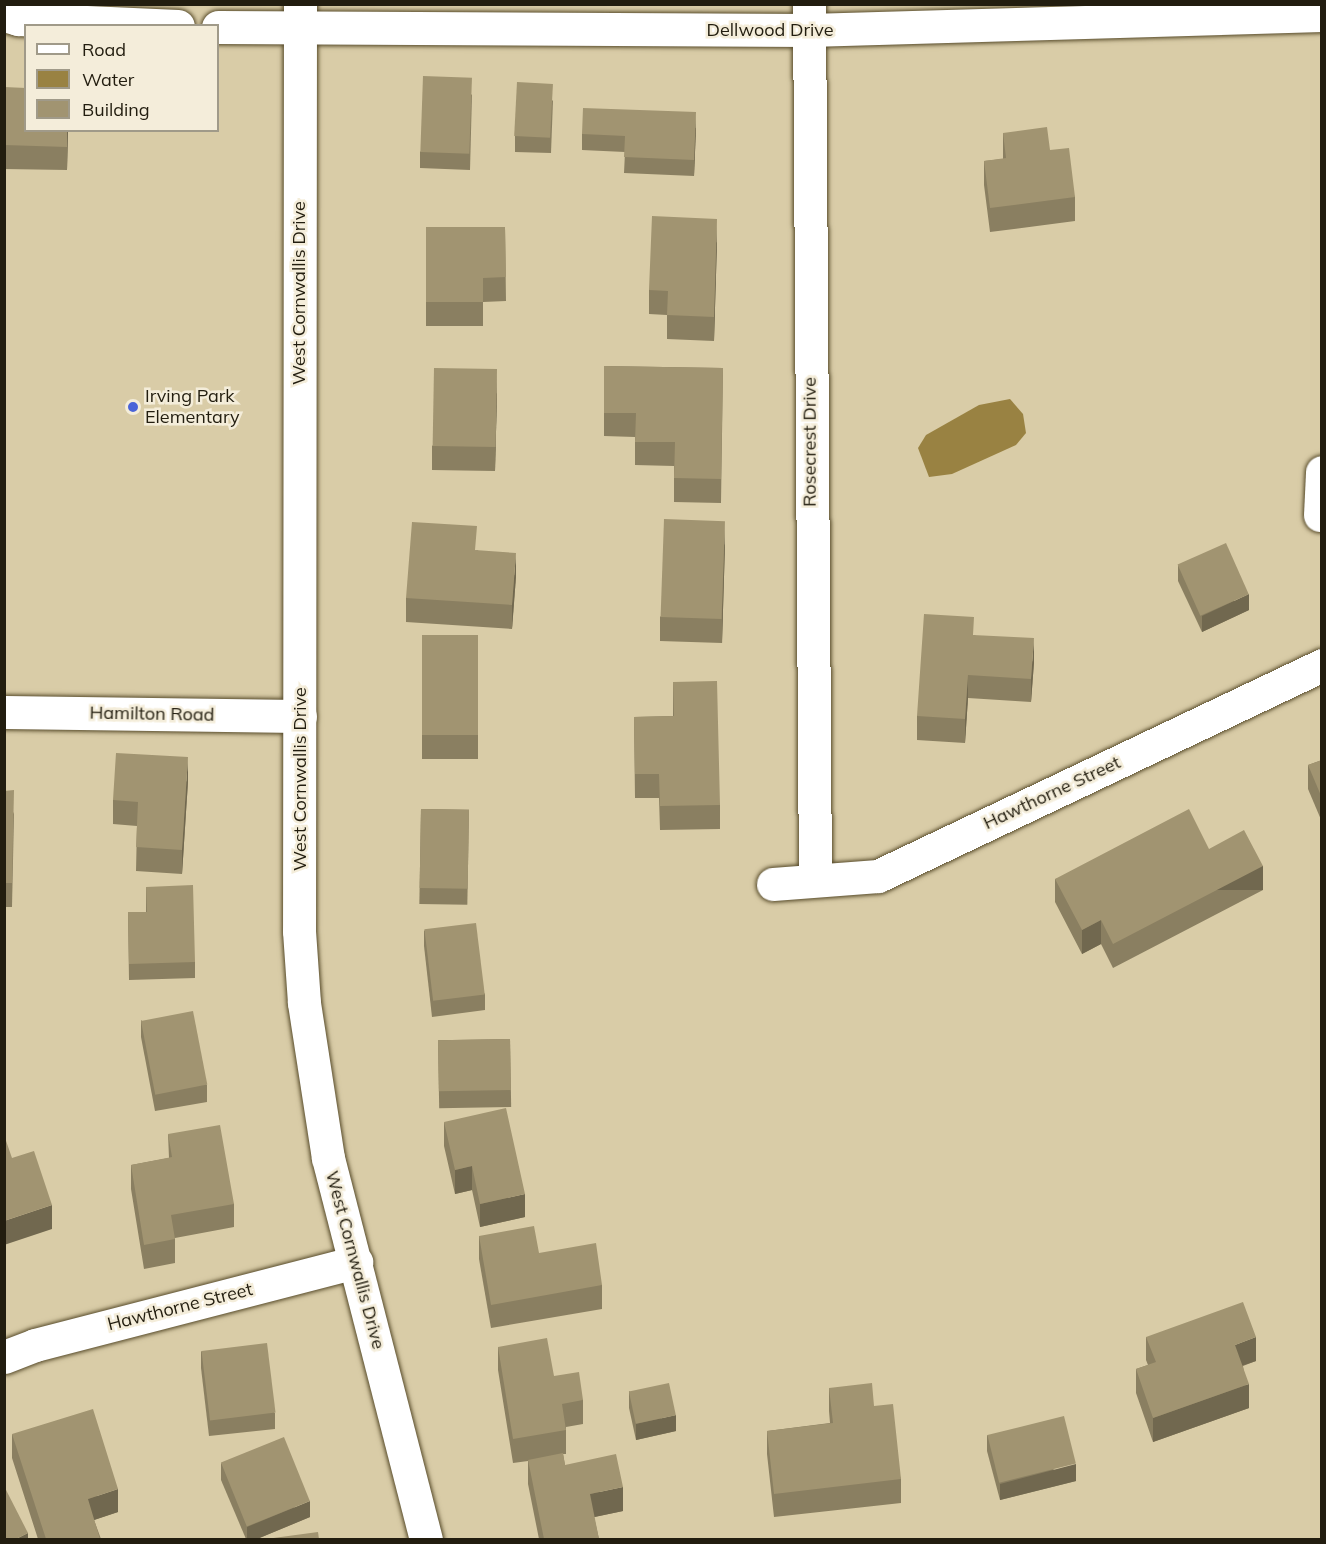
<!DOCTYPE html>
<html>
<head>
<meta charset="utf-8">
<style>
	body { margin:0 }
	#map { position:relative; width:1326px; height:1544px; overflow:hidden; background:#d9cca7; font-family:Mulish,sans-serif }
	div>[style] { position:absolute }
	.water>* { inset:0; background:#998242 }
	.roads { filter:drop-shadow(0 0 2px #584c2b) drop-shadow(0 0 2px #584c2b) }
	.minor>* { height:33px; margin:-16.5px; padding:0 16.5px; transform-origin:16.5px; border-radius:16.5px; background:#fff }
	.tertiary>* { height:33px; margin:-16.5px; padding:0 16.5px; transform-origin:16.5px; border-radius:16.5px; background:#fff }
	.wall>* { inset:0; background:#8a7f61; transform-origin:0 0 }
	.shaded-wall>* { inset:0; background:#71684f; transform-origin:0 0 }
	.building>* { inset:0; background:#a19471; transform-origin:0 0 }
	.dots>* { width:16px; height:16px; translate:-50% -50%; box-sizing:border-box; border:3px solid #f4edda; border-radius:50% }
	span { translate:-50% -50%; white-space:nowrap; text-align:center; line-height:1.15; -webkit-text-stroke:5px #f4edda; paint-order:stroke }
	.street-label { font-size:18px; color:#221d0f }
	.poi-label { font-size:18px; color:#221d0f }
	.left { translate:0 -50%; text-align:left }
	.frame { position:absolute; inset:0; border:6px solid #221d0f; pointer-events:none }
	.legend { position:absolute; left:24px; top:24px; width:195px; height:108px; box-sizing:border-box; background:#f4edda; border:2px solid #a09a89; margin:0; padding:8px 10px; list-style:none; font-size:18px; color:#221d0f }
	.legend li { display:flex; align-items:center; gap:12px; height:30px }
	.legend b { width:30px; border:2px solid #a09a89 }
</style>
</head>
<body>
<div id="map">
	<div class="water">
		<div style="clip-path:polygon(1010px 399px,1023px 414px,1026px 433px,1016px 445px,952px 474px,929px 477px,918px 448px,926px 435px,979px 405px)"></div>
	</div>
	<div class="roads">
		<div class="minor">
			<div style="left:809px;top:4px;width:875px;rotate:89.61deg"></div>
			<div style="left:4px;top:15px;width:15px;rotate:16deg"></div>
			<div style="left:18px;top:19px;width:160px;rotate:2.5deg"></div>
			<div style="left:218px;top:27px;width:591px;rotate:0.29deg"></div>
			<div style="left:809px;top:30px;width:513px;rotate:-1.67deg"></div>
			<div style="left:1320px;top:515px;width:43px;rotate:-87.3deg"></div>
			<div style="left:4px;top:712px;width:296px;rotate:0.8deg"></div>
			<div style="left:773px;top:884px;width:105px;rotate:-4.4deg"></div>
			<div style="left:878px;top:876px;width:492px;rotate:-25.4deg"></div>
			<div style="left:4px;top:1357px;width:33px;rotate:-21deg"></div>
			<div style="left:35px;top:1345px;width:332px;rotate:-14.5deg"></div>
		</div>
		<div class="tertiary">
			<div style="left:300px;top:4px;width:927px;rotate:90.06deg"></div>
			<div style="left:299px;top:931px;width:72px;rotate:86deg"></div>
			<div style="left:304px;top:1003px;width:157px;rotate:81.2deg"></div>
			<div style="left:328px;top:1158px;width:394px;rotate:75.6deg"></div>
		</div>
	</div>
	<div class="wall">
		<div style="clip-path:polygon(4px 87px,26px 130px,68px 130px,67px 170px,4px 169px)"></div>
		<div style="clip-path:polygon(472px 94px,470px 170px,420px 168px,420px 152px)"></div>
		<div style="clip-path:polygon(553px 100px,551px 153px,515px 152px,515px 136px)"></div>
		<div style="clip-path:polygon(696px 128px,694px 176px,624px 173px,625px 152px,582px 150px,582px 134px)"></div>
		<div style="clip-path:polygon(1003px 133px,1050px 150px,1075px 197px,1075px 221px,990px 232px,984px 185px,984px 161px,1003px 159px)"></div>
		<div style="clip-path:polygon(426px 227px,505px 227px,506px 301px,483px 302px,483px 326px,426px 326px)"></div>
		<div style="clip-path:polygon(717px 242px,714px 341px,667px 339px,667px 315px,649px 314px,649px 290px)"></div>
		<div style="clip-path:polygon(604px 366px,723px 368px,721px 503px,674px 502px,674px 466px,635px 465px,635px 437px,604px 436px)"></div>
		<div style="clip-path:polygon(497px 393px,495px 471px,432px 470px,432px 446px)"></div>
		<div style="clip-path:polygon(725px 544px,722px 643px,660px 641px,660px 617px)"></div>
		<div style="clip-path:polygon(477px 550px,516px 576px,512px 629px,406px 622px,406px 598px)"></div>
		<div style="clip-path:polygon(1178px 565px,1249px 610px,1202px 632px,1178px 581px)"></div>
		<div style="left:422px;top:635px;width:56px;height:124px"></div>
		<div style="clip-path:polygon(974px 635px,1034px 662px,1031px 702px,968px 698px,965px 743px,917px 740px,917px 716px)"></div>
		<div style="clip-path:polygon(673px 682px,720px 805px,720px 829px,660px 830px,659px 798px,635px 798px,634px 717px,673px 716px)"></div>
		<div style="clip-path:polygon(1322px 760px,1322px 822px,1308px 789px,1308px 765px)"></div>
		<div style="clip-path:polygon(188px 781px,182px 874px,136px 871px,137px 826px,113px 824px,113px 800px)"></div>
		<div style="clip-path:polygon(4px 791px,14px 814px,12px 907px,4px 907px)"></div>
		<div style="left:421px;top:809px;width:48px;height:95px;rotate:1deg"></div>
		<div style="clip-path:polygon(1209px 849px,1263px 890px,1113px 968px,1101px 944px,1082px 954px,1055px 902px,1055px 879px)"></div>
		<div style="clip-path:polygon(146px 887px,195px 962px,195px 978px,129px 980px,128px 912px,146px 912px)"></div>
		<div style="clip-path:polygon(424px 930px,485px 994px,485px 1010px,432px 1017px,424px 946px)"></div>
		<div style="clip-path:polygon(141px 1020px,207px 1085px,207px 1102px,155px 1111px,141px 1037px)"></div>
		<div style="left:510px;top:1039px;width:68px;height:72px;rotate:89deg"></div>
		<div style="clip-path:polygon(444px 1122px,525px 1217px,480px 1227px,472px 1190px,455px 1194px,444px 1146px)"></div>
		<div style="clip-path:polygon(168px 1134px,234px 1204px,234px 1227px,175px 1238px,175px 1263px,144px 1269px,131px 1189px,131px 1165px,169px 1158px)"></div>
		<div style="clip-path:polygon(479px 1236px,539px 1253px,602px 1285px,602px 1309px,491px 1328px,479px 1259px)"></div>
		<div style="clip-path:polygon(1146px 1337px,1256px 1361px,1243px 1366px,1249px 1408px,1153px 1442px,1136px 1393px,1136px 1369px,1148px 1365px,1146px 1360px)"></div>
		<div style="clip-path:polygon(498px 1347px,554px 1376px,583px 1400px,583px 1424px,566px 1427px,566px 1454px,563px 1454px,565px 1465px,623px 1511px,594px 1517px,599px 1539px,539px 1539px,528px 1484px,528px 1461px,513px 1463px,498px 1370px)"></div>
		<div style="clip-path:polygon(201px 1351px,275px 1413px,275px 1429px,209px 1436px,201px 1368px)"></div>
		<div style="clip-path:polygon(829px 1388px,874px 1406px,901px 1479px,901px 1503px,774px 1517px,767px 1454px,767px 1431px,830px 1423px,829px 1411px)"></div>
		<div style="clip-path:polygon(629px 1391px,676px 1431px,636px 1440px,629px 1408px)"></div>
		<div style="clip-path:polygon(12px 1434px,118px 1512px,94px 1520px,101px 1539px,38px 1539px,12px 1458px)"></div>
		<div style="clip-path:polygon(987px 1435px,1076px 1481px,1000px 1500px,987px 1451px)"></div>
		<div style="clip-path:polygon(221px 1463px,310px 1517px,257px 1539px,246px 1539px,221px 1480px)"></div>
	</div>
	<div class="shaded-wall">
		<div style="clip-path:polygon(696px 112px,696px 128px,694px 176px,694px 160px)"></div>
		<div style="clip-path:polygon(67px 130px,68px 130px,67px 170px)"></div>
		<div style="clip-path:polygon(717px 219px,717px 242px,714px 341px,714px 317px)"></div>
		<div style="clip-path:polygon(497px 369px,497px 393px,495px 471px,495px 447px)"></div>
		<div style="clip-path:polygon(725px 521px,725px 544px,722px 643px,722px 619px)"></div>
		<div style="clip-path:polygon(516px 553px,516px 576px,512px 629px,512px 605px)"></div>
		<div style="clip-path:polygon(1249px 594px,1249px 610px,1202px 632px,1202px 616px)"></div>
		<div style="clip-path:polygon(1034px 638px,1034px 662px,1031px 702px,1031px 679px)"></div>
		<div style="clip-path:polygon(968px 675px,968px 698px,965px 743px,965px 719px)"></div>
		<div style="clip-path:polygon(188px 757px,188px 781px,182px 874px,182px 850px)"></div>
		<div style="left:1263px;top:866px;width:24px;height:169px;rotate:90deg"></div>
		<div style="clip-path:polygon(1101px 920px,1101px 944px,1082px 954px,1082px 930px)"></div>
		<div style="clip-path:polygon(472px 1166px,472px 1190px,455px 1194px,455px 1170px)"></div>
		<div style="clip-path:polygon(525px 1194px,525px 1217px,480px 1227px,480px 1204px)"></div>
		<div style="clip-path:polygon(52px 1205px,52px 1229px,4px 1245px,4px 1221px)"></div>
		<div style="clip-path:polygon(1256px 1337px,1256px 1361px,1235px 1368px,1235px 1345px)"></div>
		<div style="clip-path:polygon(1249px 1384px,1249px 1408px,1153px 1442px,1153px 1418px)"></div>
		<div style="clip-path:polygon(676px 1415px,676px 1431px,636px 1440px,636px 1424px)"></div>
		<div style="clip-path:polygon(1076px 1464px,1076px 1481px,1000px 1500px,1000px 1484px)"></div>
		<div style="clip-path:polygon(623px 1487px,623px 1511px,590px 1518px,590px 1494px)"></div>
		<div style="clip-path:polygon(118px 1489px,118px 1512px,88px 1522px,88px 1499px)"></div>
		<div style="clip-path:polygon(310px 1501px,310px 1517px,257px 1539px,247px 1539px,247px 1527px)"></div>
		<div style="clip-path:polygon(28px 1533px,28px 1539px,16px 1539px)"></div>
	</div>
	<div class="building">
		<div style="left:423px;top:76px;width:49px;height:76px;rotate:2deg"></div>
		<div style="left:517px;top:82px;width:36px;height:54px;rotate:3deg"></div>
		<div style="clip-path:polygon(4px 87px,26px 88px,26px 130px,67px 130px,67px 147px,4px 145px)"></div>
		<div style="clip-path:polygon(583px 108px,696px 112px,694px 160px,624px 157px,625px 136px,582px 134px)"></div>
		<div style="clip-path:polygon(1047px 127px,1050px 150px,1069px 148px,1075px 197px,990px 208px,984px 161px,1006px 158px,1003px 133px)"></div>
		<div style="clip-path:polygon(652px 216px,717px 219px,714px 317px,667px 315px,668px 291px,649px 290px)"></div>
		<div style="clip-path:polygon(426px 227px,505px 227px,506px 277px,483px 278px,483px 302px,426px 302px)"></div>
		<div style="clip-path:polygon(604px 366px,723px 368px,721px 479px,674px 478px,675px 442px,635px 442px,636px 413px,604px 413px)"></div>
		<div style="left:434px;top:368px;width:63px;height:78px;rotate:1deg"></div>
		<div style="left:664px;top:519px;width:61px;height:98px;rotate:2deg"></div>
		<div style="clip-path:polygon(412px 522px,477px 526px,475px 550px,516px 553px,512px 605px,406px 598px)"></div>
		<div style="left:1226px;top:543px;width:56px;height:53px;rotate:66deg"></div>
		<div style="clip-path:polygon(924px 614px,974px 617px,973px 635px,1034px 638px,1031px 679px,968px 675px,965px 719px,917px 716px)"></div>
		<div style="left:422px;top:635px;width:56px;height:100px"></div>
		<div style="clip-path:polygon(717px 681px,720px 805px,660px 806px,659px 774px,635px 774px,634px 717px,674px 716px,673px 682px)"></div>
		<div style="clip-path:polygon(116px 753px,188px 757px,182px 850px,136px 847px,138px 802px,113px 800px)"></div>
		<div style="clip-path:polygon(1322px 760px,1322px 798px,1308px 765px)"></div>
		<div style="clip-path:polygon(14px 790px,12px 883px,4px 883px,4px 791px)"></div>
		<div style="left:421px;top:809px;width:48px;height:79px;rotate:1deg"></div>
		<div style="clip-path:polygon(1189px 809px,1209px 849px,1244px 830px,1263px 866px,1113px 944px,1101px 920px,1082px 930px,1055px 879px)"></div>
		<div style="clip-path:polygon(193px 885px,195px 962px,129px 964px,128px 912px,147px 912px,146px 887px)"></div>
		<div style="left:476px;top:923px;width:72px;height:52px;rotate:83deg"></div>
		<div style="left:193px;top:1011px;width:75px;height:53px;rotate:79deg"></div>
		<div style="left:510px;top:1039px;width:51px;height:72px;rotate:89deg"></div>
		<div style="clip-path:polygon(506px 1108px,525px 1194px,480px 1204px,472px 1166px,455px 1170px,444px 1122px)"></div>
		<div style="clip-path:polygon(220px 1125px,234px 1204px,171px 1215px,175px 1239px,144px 1245px,131px 1165px,172px 1157px,168px 1134px)"></div>
		<div style="clip-path:polygon(4px 1135px,12px 1158px,34px 1151px,52px 1205px,4px 1221px)"></div>
		<div style="clip-path:polygon(534px 1226px,539px 1253px,596px 1243px,602px 1285px,491px 1305px,479px 1236px)"></div>
		<div style="clip-path:polygon(1243px 1302px,1256px 1337px,1235px 1345px,1249px 1384px,1153px 1418px,1136px 1369px,1156px 1362px,1146px 1337px)"></div>
		<div style="clip-path:polygon(547px 1338px,554px 1376px,579px 1372px,583px 1400px,562px 1404px,566px 1430px,513px 1439px,498px 1347px)"></div>
		<div style="left:267px;top:1343px;width:70px;height:66px;rotate:83deg"></div>
		<div style="left:669px;top:1383px;width:33px;height:41px;rotate:78deg"></div>
		<div style="clip-path:polygon(872px 1383px,874px 1406px,893px 1404px,901px 1479px,774px 1494px,767px 1431px,833px 1423px,829px 1388px)"></div>
		<div style="clip-path:polygon(93px 1409px,118px 1489px,88px 1499px,100px 1539px,46px 1539px,12px 1434px)"></div>
		<div style="left:1064px;top:1416px;width:49px;height:79px;rotate:76deg"></div>
		<div style="left:284px;top:1437px;width:69px;height:68px;rotate:68deg"></div>
		<div style="clip-path:polygon(563px 1453px,565px 1465px,616px 1454px,623px 1487px,590px 1494px,599px 1539px,544px 1539px,528px 1460px)"></div>
		<div style="clip-path:polygon(4px 1486px,28px 1533px,16px 1539px,4px 1539px)"></div>
		<div style="clip-path:polygon(318px 1532px,319px 1539px,266px 1539px)"></div>
	</div>
	<div class="dots">
		<div style="left:133px;top:407px;background:#4a64d8"></div>
	</div>
	<div class="street-label">
		<span style="left:770px;top:30px">Dellwood Drive</span>
		<span style="left:299px;top:293px;rotate:-90deg">West Cornwallis Drive</span>
		<span style="left:810px;top:442px;rotate:-90deg">Rosecrest Drive</span>
		<span style="left:152px;top:714px;rotate:1deg">Hamilton Road</span>
		<span style="left:300px;top:779px;rotate:-90deg">West Cornwallis Drive</span>
		<span style="left:1052px;top:793px;rotate:-25deg">Hawthorne Street</span>
		<span style="left:355px;top:1260px;rotate:75deg">West Cornwallis Drive</span>
		<span style="left:180px;top:1307px;rotate:-14deg">Hawthorne Street</span>
	</div>
	<div class="poi-label">
		<span class="left" style="left:145px;top:407px">Irving Park<br>Elementary</span>
	</div>
	<div class="frame"></div>
	<ul class="legend">
	<li><b style="height:8px;background:#fff"></b>Road</li>
	<li><b style="height:16px;background:#998242"></b>Water</li>
	<li><b style="height:16px;background:#a19471"></b>Building</li>
	</ul>
</div>
</body>
</html>
